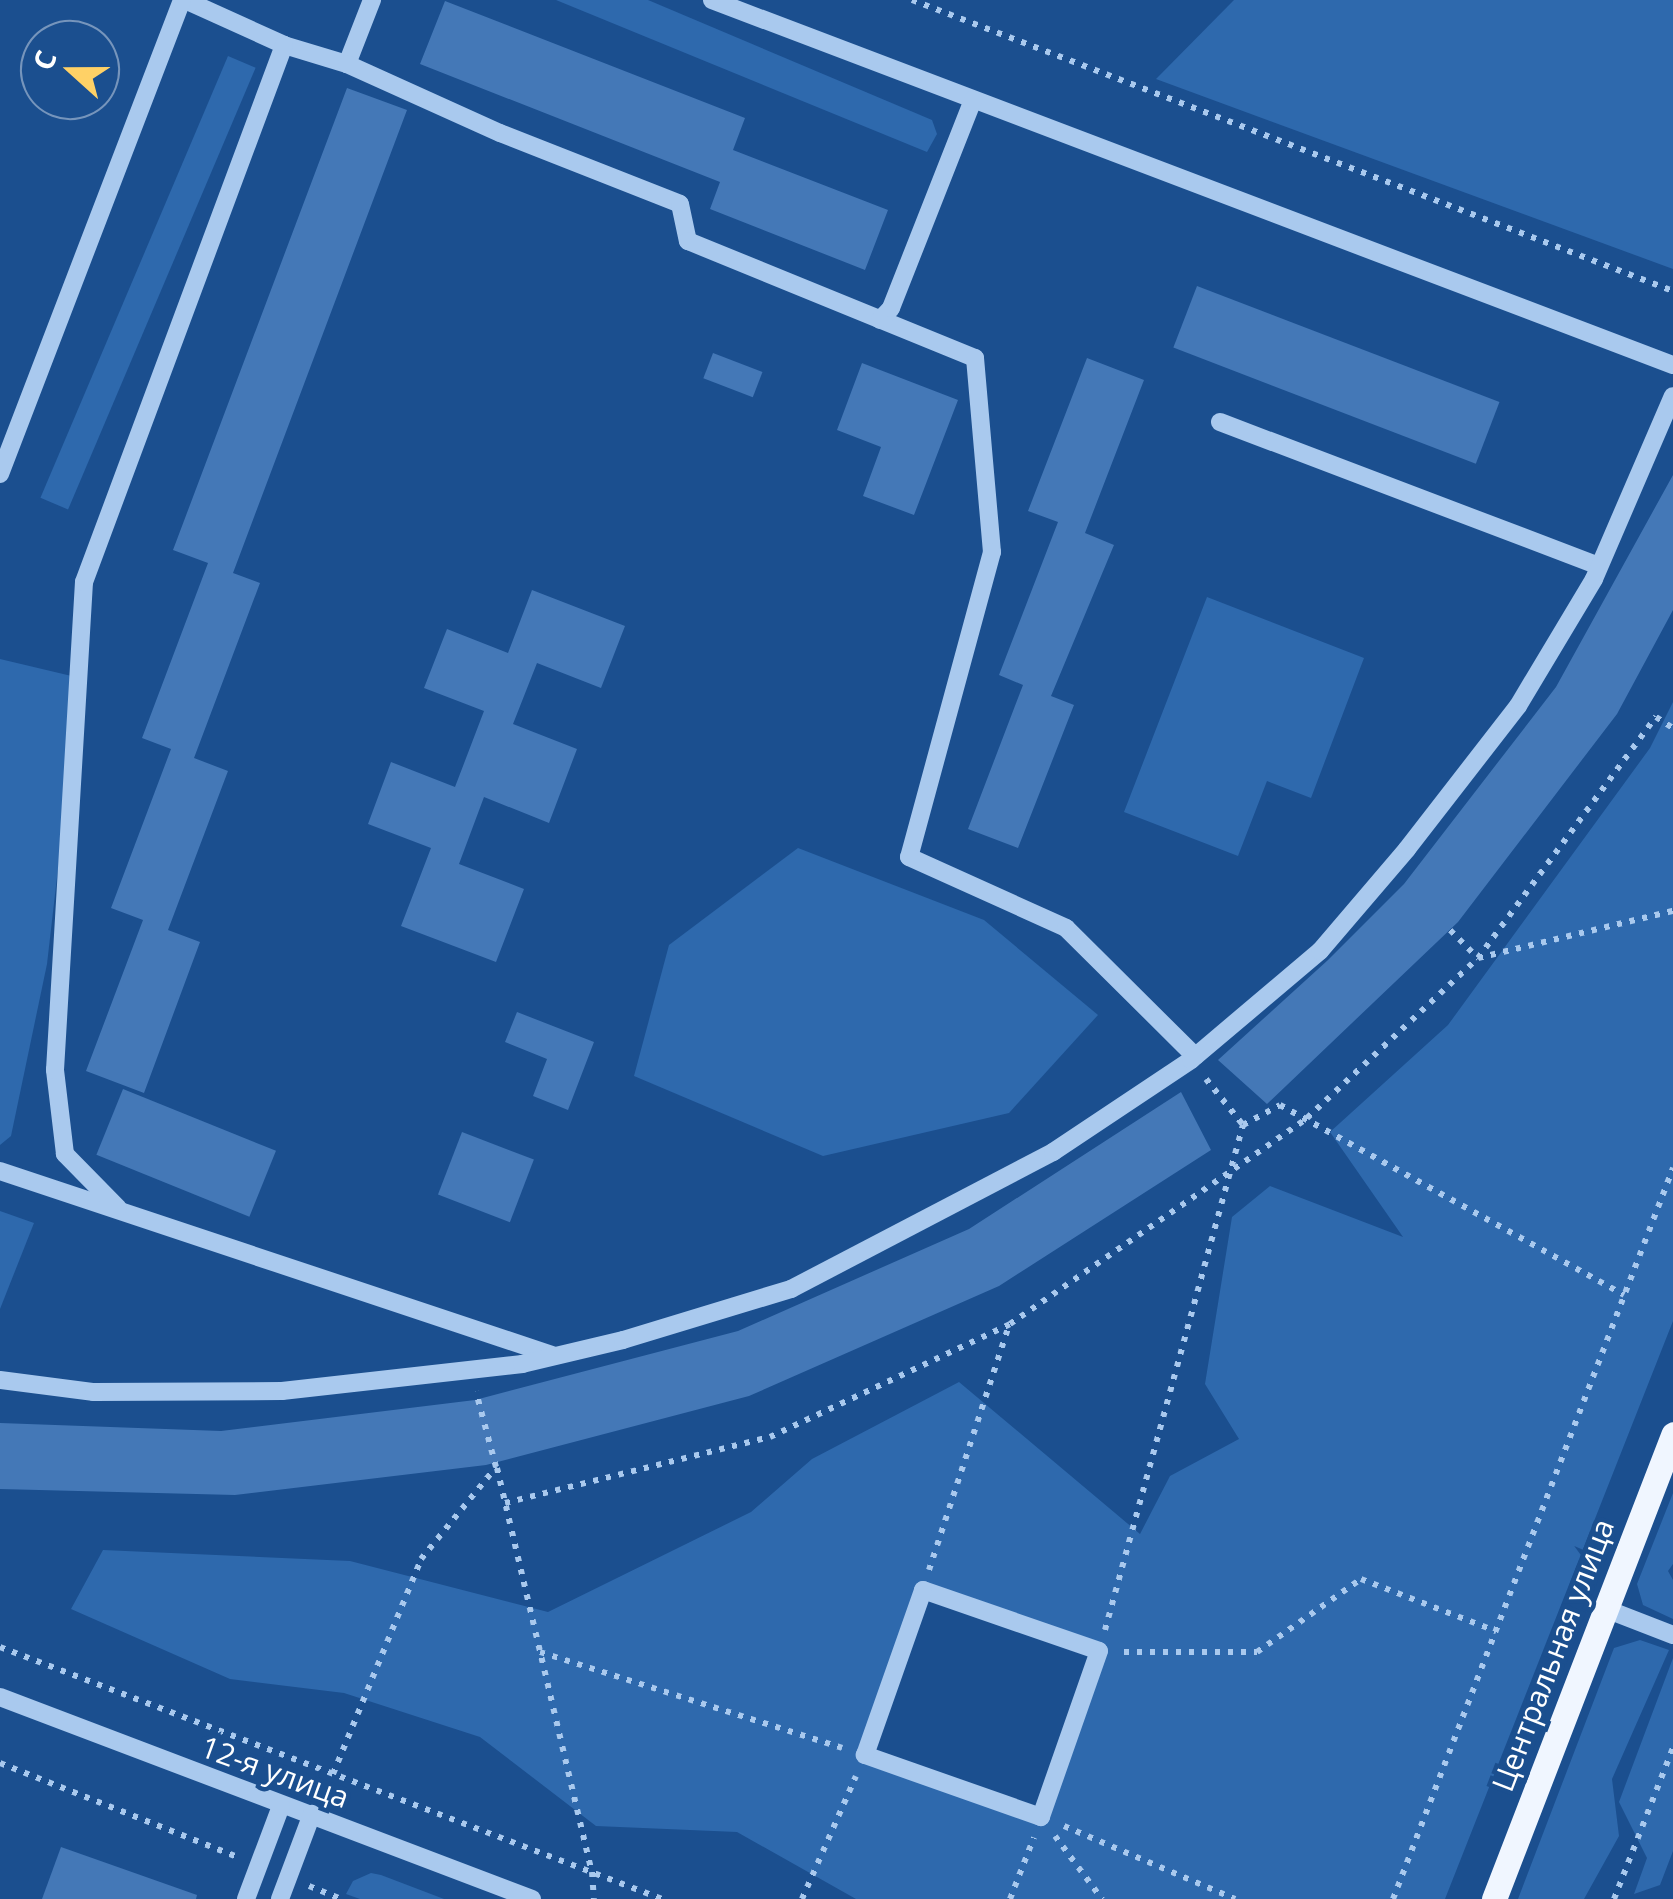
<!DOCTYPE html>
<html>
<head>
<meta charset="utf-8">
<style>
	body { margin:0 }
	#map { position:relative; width:1673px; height:1899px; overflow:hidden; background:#1b4f8f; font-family:"Open Sans",sans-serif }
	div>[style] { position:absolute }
	.green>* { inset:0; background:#2e69ad; transform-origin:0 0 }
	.building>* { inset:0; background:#4478b7; transform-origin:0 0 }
	.path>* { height:6px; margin-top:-3px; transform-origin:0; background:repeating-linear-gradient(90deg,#a9c9ee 0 5px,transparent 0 13px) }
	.minor>* { height:18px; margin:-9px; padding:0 9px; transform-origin:9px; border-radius:9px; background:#a9c9ee }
	.major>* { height:25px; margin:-12.5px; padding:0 12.5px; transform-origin:12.5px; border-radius:12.5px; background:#f0f6ff }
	span { translate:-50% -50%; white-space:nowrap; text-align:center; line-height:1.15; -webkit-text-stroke:9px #1b4f8f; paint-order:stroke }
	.street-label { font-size:30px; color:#fff }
	.north { position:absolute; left:20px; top:20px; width:100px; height:100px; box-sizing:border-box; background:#1b4f8f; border:2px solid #7695bc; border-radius:50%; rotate:291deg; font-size:28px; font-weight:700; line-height:40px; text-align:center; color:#fff }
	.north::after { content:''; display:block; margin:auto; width:35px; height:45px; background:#ffd166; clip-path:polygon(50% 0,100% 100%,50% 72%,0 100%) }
</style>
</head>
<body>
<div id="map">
	<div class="green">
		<div style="clip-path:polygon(556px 0,648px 0,932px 120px,937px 134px,927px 152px)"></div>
		<div style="clip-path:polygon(1234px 0,1673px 0,1673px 269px,1156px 79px)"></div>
		<div style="left:228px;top:56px;width:30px;height:480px;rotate:23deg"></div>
		<div style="clip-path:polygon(1207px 597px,1364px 658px,1311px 798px,1267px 781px,1238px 856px,1124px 812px)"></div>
		<div style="clip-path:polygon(0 659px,80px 678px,47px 964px,11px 1136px,0 1145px)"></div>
		<div style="clip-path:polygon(evenodd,1673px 702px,1673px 1321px,1445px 1899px,856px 1899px,737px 1832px,596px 1826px,480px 1737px,344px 1693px,230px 1679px,71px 1609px,103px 1550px,350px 1561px,548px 1612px,751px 1512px,812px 1459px,959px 1382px,1140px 1534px,1170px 1476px,1239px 1439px,1205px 1384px,1232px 1217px,1270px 1186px,1403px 1237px,1330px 1132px,1448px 1025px,1650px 748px,1673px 702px,923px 1590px,1099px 1652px,1041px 1817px,865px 1754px,923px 1590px)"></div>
		<div style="clip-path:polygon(798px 848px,984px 920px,1098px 1015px,1009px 1113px,823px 1156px,634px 1076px,669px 945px)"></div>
		<div style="clip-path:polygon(0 1211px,34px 1223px,0 1309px)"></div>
		<div style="clip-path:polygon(1673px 1493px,1673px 1564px,1668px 1571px,1673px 1580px,1673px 1619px,1643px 1605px,1637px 1584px)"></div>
		<div style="clip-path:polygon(1640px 1640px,1669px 1650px,1612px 1779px,1619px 1836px,1584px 1899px,1518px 1899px,1614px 1648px)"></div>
		<div style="clip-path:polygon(1673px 1658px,1673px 1851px,1660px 1885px,1634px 1894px,1647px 1858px,1619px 1802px)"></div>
		<div style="clip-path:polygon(371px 1873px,381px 1875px,444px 1899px,360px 1899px,346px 1894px,353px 1881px)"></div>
	</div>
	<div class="building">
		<div style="clip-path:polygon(445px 1px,745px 118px,733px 150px,888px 210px,865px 270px,710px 209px,720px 182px,420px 64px)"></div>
		<div style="clip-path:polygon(347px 88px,407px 110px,233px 573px,260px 583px,194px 758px,228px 771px,168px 930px,200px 942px,144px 1093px,86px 1071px,143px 920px,111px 908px,171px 749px,142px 738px,208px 563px,173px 550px)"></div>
		<div style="left:1197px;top:286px;width:324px;height:66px;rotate:21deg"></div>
		<div style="left:713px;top:353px;width:53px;height:27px;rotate:21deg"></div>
		<div style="clip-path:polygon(1087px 358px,1144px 380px,1085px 533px,1114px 545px,1051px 696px,1074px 705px,1018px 848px,968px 829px,1023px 685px,999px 675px,1058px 522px,1028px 511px)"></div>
		<div style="clip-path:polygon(862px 363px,958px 400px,914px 515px,863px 496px,881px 447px,837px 430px)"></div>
		<div style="clip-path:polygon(1673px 475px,1673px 610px,1617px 714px,1458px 922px,1267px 1104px,1218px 1060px,1328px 960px,1404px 884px,1556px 687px)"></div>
		<div style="clip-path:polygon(532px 590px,625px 626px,601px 688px,537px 663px,513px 724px,577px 749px,549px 823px,484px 797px,459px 864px,524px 889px,496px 962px,401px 926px,431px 848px,368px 824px,391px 762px,455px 787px,484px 711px,424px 688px,447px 629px,508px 653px)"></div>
		<div style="clip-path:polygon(517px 1012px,594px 1042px,568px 1110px,533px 1096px,547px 1059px,505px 1042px)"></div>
		<div style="left:123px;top:1089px;width:165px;height:71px;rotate:22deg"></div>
		<div style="clip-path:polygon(1181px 1092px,1211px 1150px,999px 1286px,749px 1396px,486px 1465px,235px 1495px,0 1489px,0 1423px,221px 1431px,475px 1400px,738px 1331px,969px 1229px)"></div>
		<div style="left:462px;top:1132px;width:77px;height:67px;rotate:21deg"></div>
		<div style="clip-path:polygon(61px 1847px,197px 1895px,196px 1899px,42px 1899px)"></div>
	</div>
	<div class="path">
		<div style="left:912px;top:0;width:815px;rotate:20.93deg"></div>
		<div style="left:1450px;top:930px;width:40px;rotate:45deg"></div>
		<div style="left:1478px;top:958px;width:300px;rotate:-53.6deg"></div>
		<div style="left:1656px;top:717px;width:20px;rotate:33deg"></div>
		<div style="left:1206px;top:1079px;width:59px;rotate:51.2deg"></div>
		<div style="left:1243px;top:1125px;width:42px;rotate:-28.4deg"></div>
		<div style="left:1280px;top:1105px;width:393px;rotate:28.9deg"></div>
		<div style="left:497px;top:1468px;width:415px;rotate:76.8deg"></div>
		<div style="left:592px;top:1872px;width:27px;rotate:86deg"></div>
		<div style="left:505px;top:1503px;width:273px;rotate:-14deg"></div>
		<div style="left:770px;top:1437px;width:265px;rotate:-25.2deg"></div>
		<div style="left:1010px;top:1324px;width:361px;rotate:-34.7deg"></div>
		<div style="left:1307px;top:1118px;width:234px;rotate:-43.1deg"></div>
		<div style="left:1478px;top:958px;width:201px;rotate:-13.6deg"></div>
		<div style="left:929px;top:1570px;width:258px;rotate:-71.9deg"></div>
		<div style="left:1105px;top:1630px;width:524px;rotate:-74.72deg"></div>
		<div style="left:0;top:1647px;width:708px;rotate:20.84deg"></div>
		<div style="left:540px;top:1652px;width:317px;rotate:17.6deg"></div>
		<div style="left:1124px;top:1652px;width:133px"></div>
		<div style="left:1257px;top:1652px;width:127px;rotate:-35.1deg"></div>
		<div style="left:1361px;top:1579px;width:145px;rotate:21.1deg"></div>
		<div style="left:0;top:1763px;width:255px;rotate:21.6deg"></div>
		<div style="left:333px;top:1774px;width:232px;rotate:-67.7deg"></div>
		<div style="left:421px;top:1559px;width:119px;rotate:-50.8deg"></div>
		<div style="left:496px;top:1467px;width:78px;rotate:-104.9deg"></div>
		<div style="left:1064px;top:1826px;width:186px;rotate:23.1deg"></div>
		<div style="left:1055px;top:1836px;width:79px;rotate:53.3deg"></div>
		<div style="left:309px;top:1886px;width:35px;rotate:22deg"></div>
		<div style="left:802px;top:1899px;width:134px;rotate:-66.3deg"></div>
		<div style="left:1010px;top:1899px;width:66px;rotate:-68.8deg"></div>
		<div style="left:1393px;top:1899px;width:783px;rotate:-69.04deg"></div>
		<div style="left:1614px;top:1899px;width:162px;rotate:-68.7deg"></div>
	</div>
	<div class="minor">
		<div style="left:185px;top:0;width:109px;rotate:24.4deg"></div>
		<div style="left:284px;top:45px;width:66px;rotate:16.8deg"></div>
		<div style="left:347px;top:64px;width:69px;rotate:-68.7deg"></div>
		<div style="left:712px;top:0;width:1028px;rotate:20.8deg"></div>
		<div style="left:347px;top:64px;width:168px;rotate:24.3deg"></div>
		<div style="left:500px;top:133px;width:193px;rotate:21.5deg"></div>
		<div style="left:680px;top:204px;width:38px;rotate:78deg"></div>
		<div style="left:688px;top:241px;width:310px;rotate:22.2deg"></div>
		<div style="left:975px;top:358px;width:195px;rotate:85deg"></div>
		<div style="left:992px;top:552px;width:316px;rotate:105.2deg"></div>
		<div style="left:909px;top:857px;width:172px;rotate:24.3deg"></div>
		<div style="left:1066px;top:928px;width:182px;rotate:44.8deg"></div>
		<div style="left:880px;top:320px;width:16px;rotate:-47deg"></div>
		<div style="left:891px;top:308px;width:224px;rotate:-68.5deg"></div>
		<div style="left:1220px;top:422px;width:405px;rotate:20.8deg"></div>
		<div style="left:0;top:474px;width:508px;rotate:-68.99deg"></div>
		<div style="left:0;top:1171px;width:582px;rotate:18.43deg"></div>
		<div style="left:118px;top:1208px;width:76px;rotate:-134.5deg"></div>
		<div style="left:65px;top:1154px;width:85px;rotate:-96.8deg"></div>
		<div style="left:55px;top:1070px;width:489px;rotate:-86.6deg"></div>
		<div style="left:84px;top:582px;width:573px;rotate:-69.57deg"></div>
		<div style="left:0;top:1380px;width:95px;rotate:7.3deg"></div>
		<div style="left:94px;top:1392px;width:188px;rotate:-0.3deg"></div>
		<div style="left:282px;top:1391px;width:242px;rotate:-6.4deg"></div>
		<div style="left:522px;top:1364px;width:104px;rotate:-13.4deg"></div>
		<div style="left:623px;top:1340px;width:176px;rotate:-16.9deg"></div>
		<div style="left:791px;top:1289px;width:296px;rotate:-27.6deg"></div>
		<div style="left:1053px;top:1152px;width:166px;rotate:-33.7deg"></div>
		<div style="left:1191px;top:1060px;width:169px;rotate:-40.2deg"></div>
		<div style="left:1320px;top:951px;width:134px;rotate:-49.5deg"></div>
		<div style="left:1407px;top:849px;width:181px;rotate:-52.2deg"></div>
		<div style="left:1518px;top:706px;width:148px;rotate:-59.1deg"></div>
		<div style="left:1594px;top:579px;width:199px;rotate:-66.7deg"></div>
		<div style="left:923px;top:1590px;width:186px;rotate:19.1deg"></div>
		<div style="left:1099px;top:1651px;width:176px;rotate:109.3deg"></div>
		<div style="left:1041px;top:1817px;width:187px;rotate:-160.6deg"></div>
		<div style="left:865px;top:1755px;width:175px;rotate:-70.6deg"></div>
		<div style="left:1606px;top:1609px;width:72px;rotate:21.2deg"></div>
		<div style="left:0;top:1697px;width:569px;rotate:20.79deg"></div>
		<div style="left:246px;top:1899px;width:99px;rotate:-69.4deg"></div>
		<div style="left:280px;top:1899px;width:91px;rotate:-69.4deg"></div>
	</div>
	<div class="major">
		<div style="left:1494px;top:1899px;width:498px;rotate:-68.9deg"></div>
	</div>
	<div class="street-label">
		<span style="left:1553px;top:1655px;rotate:-69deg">Центральная улица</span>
		<span style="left:275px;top:1772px;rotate:20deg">12-я улица</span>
	</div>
	<div class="north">С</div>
</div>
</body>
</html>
